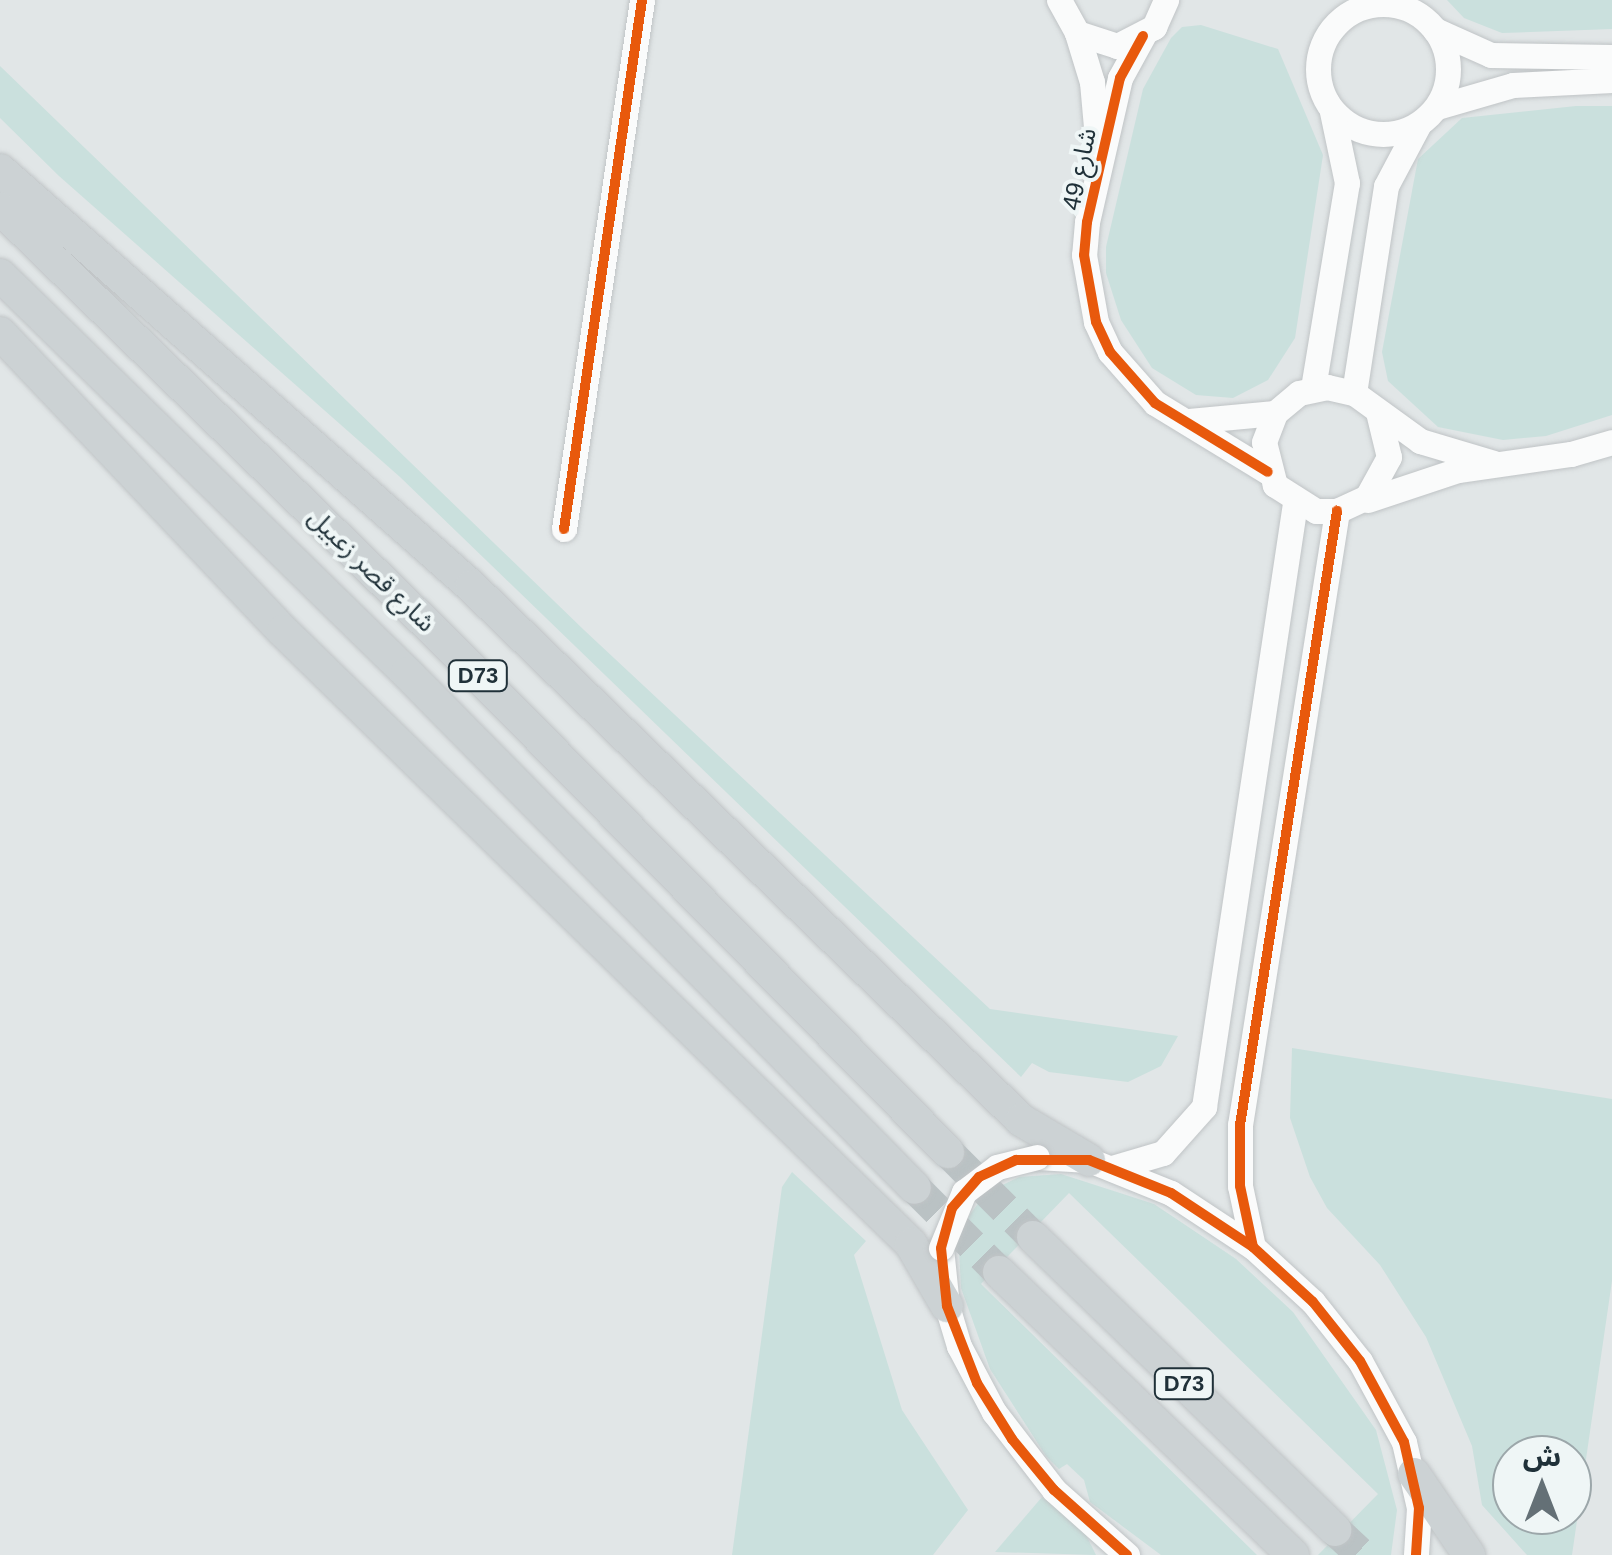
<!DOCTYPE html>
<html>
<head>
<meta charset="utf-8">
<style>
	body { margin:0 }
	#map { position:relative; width:1612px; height:1555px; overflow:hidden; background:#e1e6e7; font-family:Arial,"Noto Sans Arabic",sans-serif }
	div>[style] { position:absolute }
	.green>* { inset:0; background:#cae0dd }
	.major-tunnel>* { height:32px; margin-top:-16px; transform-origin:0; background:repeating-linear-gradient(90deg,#bac2c4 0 32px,transparent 0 48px) }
	.roads { filter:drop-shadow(0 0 2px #c0c4c6) drop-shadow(0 0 2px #c0c4c6) }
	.minor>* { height:25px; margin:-12.5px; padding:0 12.5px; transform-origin:12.5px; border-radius:12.5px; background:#fafbfb }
	.minor>.ring { margin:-12.5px; padding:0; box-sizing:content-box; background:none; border:25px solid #fafbfb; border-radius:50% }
	.major>* { height:32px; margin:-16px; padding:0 16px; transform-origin:16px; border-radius:16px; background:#ccd2d4 }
	.bridges { filter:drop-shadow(0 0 2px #c0c4c6) drop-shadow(0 0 2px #c0c4c6) }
	.minor-bridge>* { height:25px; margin:-12.5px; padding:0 12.5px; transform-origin:12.5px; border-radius:12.5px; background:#fafbfb }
	.cycleway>* { height:10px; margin:-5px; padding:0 5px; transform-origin:5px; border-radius:5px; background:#e8590c }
	span { translate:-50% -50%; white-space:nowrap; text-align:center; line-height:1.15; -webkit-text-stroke:8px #eff6f6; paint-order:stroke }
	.shield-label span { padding:2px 8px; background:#eff6f6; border:2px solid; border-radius:8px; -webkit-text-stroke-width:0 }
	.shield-label { font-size:22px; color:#203139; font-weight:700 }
	.street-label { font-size:25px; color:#203139 }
	.north { position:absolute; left:1492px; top:1435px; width:100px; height:100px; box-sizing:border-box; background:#eff6f6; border:2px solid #9ca7aa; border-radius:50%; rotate:0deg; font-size:28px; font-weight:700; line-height:40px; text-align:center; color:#203139 }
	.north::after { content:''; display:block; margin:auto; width:35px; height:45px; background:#647076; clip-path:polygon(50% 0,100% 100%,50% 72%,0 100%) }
</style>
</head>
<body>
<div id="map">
	<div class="green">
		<div style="clip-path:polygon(1447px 0,1612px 0,1612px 29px,1502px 33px,1464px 18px)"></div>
		<div style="clip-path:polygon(1201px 25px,1278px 49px,1323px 155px,1295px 338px,1268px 380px,1233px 398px,1196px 395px,1152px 368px,1121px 320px,1106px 273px,1106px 247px,1143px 89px,1171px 38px,1182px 27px)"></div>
		<div style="clip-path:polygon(0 66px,584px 630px,990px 1009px,1178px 1036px,1161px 1066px,1128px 1082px,1049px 1072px,1032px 1063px,1021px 1077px,400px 477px,59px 176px,0 118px)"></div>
		<div style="clip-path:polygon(1576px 106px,1612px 106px,1612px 415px,1546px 436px,1503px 440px,1438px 427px,1388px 381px,1382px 352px,1418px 159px,1462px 118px)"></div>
		<div style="clip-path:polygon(evenodd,1292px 1048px,1612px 1099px,1612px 1281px,1572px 1555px,1527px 1555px,1482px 1505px,1472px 1446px,1426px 1337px,1380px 1265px,1327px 1208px,1310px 1177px,1290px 1118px,1292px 1048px,1512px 1455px,1572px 1455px,1572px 1515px,1512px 1515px,1512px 1455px)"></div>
		<div style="clip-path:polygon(792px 1172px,866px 1241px,854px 1255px,902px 1410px,968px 1510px,933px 1555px,732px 1555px,782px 1187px)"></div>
		<div style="clip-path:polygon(1061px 1174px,1154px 1204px,1236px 1259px,1293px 1312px,1376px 1430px,1397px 1510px,1391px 1555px,1318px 1555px,1378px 1494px,1069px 1193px,981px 1284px,1257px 1555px,1161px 1555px,1090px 1502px,1084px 1480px,1067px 1464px,1059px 1469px,1046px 1456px,990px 1369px,961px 1288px,959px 1249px,965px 1221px,986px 1193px,1019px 1177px)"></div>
		<div style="clip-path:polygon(1042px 1497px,1084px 1531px,1096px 1555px,995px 1552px)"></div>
	</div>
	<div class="major-tunnel">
		<div style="left:948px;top:1152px;width:120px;rotate:45deg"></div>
		<div style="left:915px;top:1188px;width:119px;rotate:45deg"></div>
		<div style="left:1335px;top:1530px;width:37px;rotate:43deg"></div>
	</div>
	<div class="roads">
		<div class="minor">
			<div style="left:1059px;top:0;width:38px;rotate:61deg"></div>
			<div style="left:1077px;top:33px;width:42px;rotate:18deg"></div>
			<div style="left:1117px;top:46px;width:42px;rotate:-27.2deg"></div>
			<div style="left:1154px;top:27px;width:30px;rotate:-66deg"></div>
			<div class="ring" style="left:1318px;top:4px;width:105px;height:105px"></div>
			<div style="left:1435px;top:30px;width:61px;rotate:24.1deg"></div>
			<div style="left:1491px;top:55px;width:121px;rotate:0.9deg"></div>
			<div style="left:1077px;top:33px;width:51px;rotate:73deg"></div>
			<div style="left:1092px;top:82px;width:56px;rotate:84.9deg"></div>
			<div style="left:1143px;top:36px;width:48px;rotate:118.7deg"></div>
			<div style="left:1120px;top:78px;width:148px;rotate:102.9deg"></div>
			<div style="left:1087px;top:222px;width:33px;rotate:95deg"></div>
			<div style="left:1084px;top:255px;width:68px;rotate:79.8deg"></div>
			<div style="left:1096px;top:322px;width:33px;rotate:65deg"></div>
			<div style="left:1110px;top:352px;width:68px;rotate:48.6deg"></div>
			<div style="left:1155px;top:403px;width:132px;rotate:31.4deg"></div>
			<div style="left:1437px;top:107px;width:79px;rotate:-16.1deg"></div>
			<div style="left:1513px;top:85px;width:99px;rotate:-2.9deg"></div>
			<div style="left:1313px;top:388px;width:208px;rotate:-80.6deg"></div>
			<div style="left:1347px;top:183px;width:73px;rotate:-101.9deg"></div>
			<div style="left:1354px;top:393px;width:209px;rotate:-81.2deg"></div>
			<div style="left:1386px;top:186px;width:70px;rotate:-62deg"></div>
			<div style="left:1378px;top:412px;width:46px;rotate:76.3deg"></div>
			<div style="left:1389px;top:457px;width:46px;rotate:118.8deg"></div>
			<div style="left:1367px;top:497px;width:33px;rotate:155deg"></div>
			<div style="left:1337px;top:511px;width:21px;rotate:180deg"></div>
			<div style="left:1316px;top:511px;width:49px;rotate:-147.6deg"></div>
			<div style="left:1275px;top:485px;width:44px;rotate:-104.3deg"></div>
			<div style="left:1264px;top:442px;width:31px;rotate:-69deg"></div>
			<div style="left:1275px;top:413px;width:31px;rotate:-40deg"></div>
			<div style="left:1299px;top:393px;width:29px;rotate:-12deg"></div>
			<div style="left:1327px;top:387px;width:28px;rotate:13deg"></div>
			<div style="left:1354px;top:393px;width:82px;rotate:36deg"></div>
			<div style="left:1420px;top:441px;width:77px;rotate:16.6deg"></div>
			<div style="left:1189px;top:421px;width:86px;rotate:-5.3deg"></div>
			<div style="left:1368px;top:500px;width:95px;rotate:-18.4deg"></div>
			<div style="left:1458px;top:470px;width:114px;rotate:-8.1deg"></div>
			<div style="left:1571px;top:454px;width:43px;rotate:-16.3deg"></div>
			<div style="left:564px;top:529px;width:535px;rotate:-81.61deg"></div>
			<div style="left:1037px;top:1157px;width:52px;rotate:3.3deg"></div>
			<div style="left:1089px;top:1160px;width:88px;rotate:21.9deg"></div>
			<div style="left:1171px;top:1193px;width:98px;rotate:33.4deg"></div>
			<div style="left:1253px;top:1247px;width:81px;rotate:42.5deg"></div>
			<div style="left:1313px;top:1302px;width:75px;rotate:51.5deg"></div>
			<div style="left:1360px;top:1361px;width:92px;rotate:61.5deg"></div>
			<div style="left:1404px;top:1442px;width:68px;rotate:77.2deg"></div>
			<div style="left:1419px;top:1508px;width:47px;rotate:93.7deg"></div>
			<div style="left:1112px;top:1168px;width:53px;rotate:-16.4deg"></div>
			<div style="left:1163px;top:1153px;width:62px;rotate:-48.3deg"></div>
			<div style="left:1204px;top:1107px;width:611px;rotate:-81.43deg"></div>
			<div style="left:1253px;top:1247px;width:62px;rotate:-102deg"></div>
			<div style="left:1240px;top:1186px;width:61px;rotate:-90deg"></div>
			<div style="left:1240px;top:1125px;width:622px;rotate:-81.02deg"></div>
			<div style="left:941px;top:1248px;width:58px;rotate:84.1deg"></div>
			<div style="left:947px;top:1306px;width:42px;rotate:73.3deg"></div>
			<div style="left:959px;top:1346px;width:75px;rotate:62.1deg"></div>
			<div style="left:994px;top:1412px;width:98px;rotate:52.4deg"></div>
			<div style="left:1054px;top:1490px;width:98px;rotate:41.7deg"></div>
		</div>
		<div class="major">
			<div style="left:0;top:170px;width:628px;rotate:41.45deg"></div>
			<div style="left:471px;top:586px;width:767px;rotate:44.15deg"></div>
			<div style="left:1021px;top:1120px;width:79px;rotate:30.5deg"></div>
			<div style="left:0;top:208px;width:613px;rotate:44.27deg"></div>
			<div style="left:439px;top:636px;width:725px;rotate:45.39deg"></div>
			<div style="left:0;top:275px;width:569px;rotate:44.36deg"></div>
			<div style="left:407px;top:673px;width:723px;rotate:45.39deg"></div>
			<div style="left:0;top:333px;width:411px;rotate:46.5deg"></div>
			<div style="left:283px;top:631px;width:878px;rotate:44.31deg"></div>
			<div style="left:911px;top:1244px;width:72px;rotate:59.9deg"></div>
			<div style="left:1033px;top:1237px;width:421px;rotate:44.1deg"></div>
			<div style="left:999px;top:1272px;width:408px;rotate:43.9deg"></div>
			<div style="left:1414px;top:1474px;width:98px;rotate:55.8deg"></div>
		</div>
	</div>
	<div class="bridges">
		<div class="minor-bridge">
			<div style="left:941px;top:1248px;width:61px;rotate:-67.7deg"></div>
			<div style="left:964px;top:1192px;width:41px;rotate:-37.1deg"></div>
			<div style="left:997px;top:1167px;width:41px;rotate:-14deg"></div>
		</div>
	</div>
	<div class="cycleway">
		<div style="left:1143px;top:36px;width:48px;rotate:118.7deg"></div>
		<div style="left:1120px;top:78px;width:148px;rotate:102.9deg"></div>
		<div style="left:1087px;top:222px;width:33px;rotate:95deg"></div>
		<div style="left:1084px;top:255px;width:68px;rotate:79.8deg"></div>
		<div style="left:1096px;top:322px;width:33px;rotate:65deg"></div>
		<div style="left:1110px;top:352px;width:68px;rotate:48.6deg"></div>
		<div style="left:1155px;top:403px;width:132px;rotate:31.4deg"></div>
		<div style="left:564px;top:529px;width:535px;rotate:-81.61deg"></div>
		<div style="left:1253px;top:1247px;width:62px;rotate:-102deg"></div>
		<div style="left:1240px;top:1186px;width:61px;rotate:-90deg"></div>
		<div style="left:1240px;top:1125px;width:622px;rotate:-81.02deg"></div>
		<div style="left:1127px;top:1555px;width:98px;rotate:-138.3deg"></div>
		<div style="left:1054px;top:1490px;width:66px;rotate:-129.5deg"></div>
		<div style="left:1012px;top:1439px;width:66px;rotate:-122deg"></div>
		<div style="left:977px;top:1383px;width:83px;rotate:-111.3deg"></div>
		<div style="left:947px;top:1306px;width:58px;rotate:-95.9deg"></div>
		<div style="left:941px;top:1248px;width:41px;rotate:-74.6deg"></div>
		<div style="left:952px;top:1208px;width:41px;rotate:-48.9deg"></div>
		<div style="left:979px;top:1177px;width:41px;rotate:-24.7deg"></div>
		<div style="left:1016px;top:1160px;width:73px"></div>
		<div style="left:1089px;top:1160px;width:88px;rotate:21.9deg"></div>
		<div style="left:1171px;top:1193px;width:98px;rotate:33.4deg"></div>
		<div style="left:1253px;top:1247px;width:81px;rotate:42.5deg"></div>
		<div style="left:1313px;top:1302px;width:75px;rotate:51.5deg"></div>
		<div style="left:1360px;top:1361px;width:92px;rotate:61.5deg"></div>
		<div style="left:1404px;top:1442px;width:68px;rotate:77.2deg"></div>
		<div style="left:1419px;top:1508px;width:47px;rotate:93.7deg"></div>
	</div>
	<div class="shield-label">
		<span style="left:478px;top:676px">D73</span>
		<span style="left:1184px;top:1384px">D73</span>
	</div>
	<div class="street-label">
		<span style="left:1079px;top:169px;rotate:-78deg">شارع 49</span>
		<span style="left:372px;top:570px;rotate:44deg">شارع قصر زعبيل</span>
	</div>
	<div class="north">ش</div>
</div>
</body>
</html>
